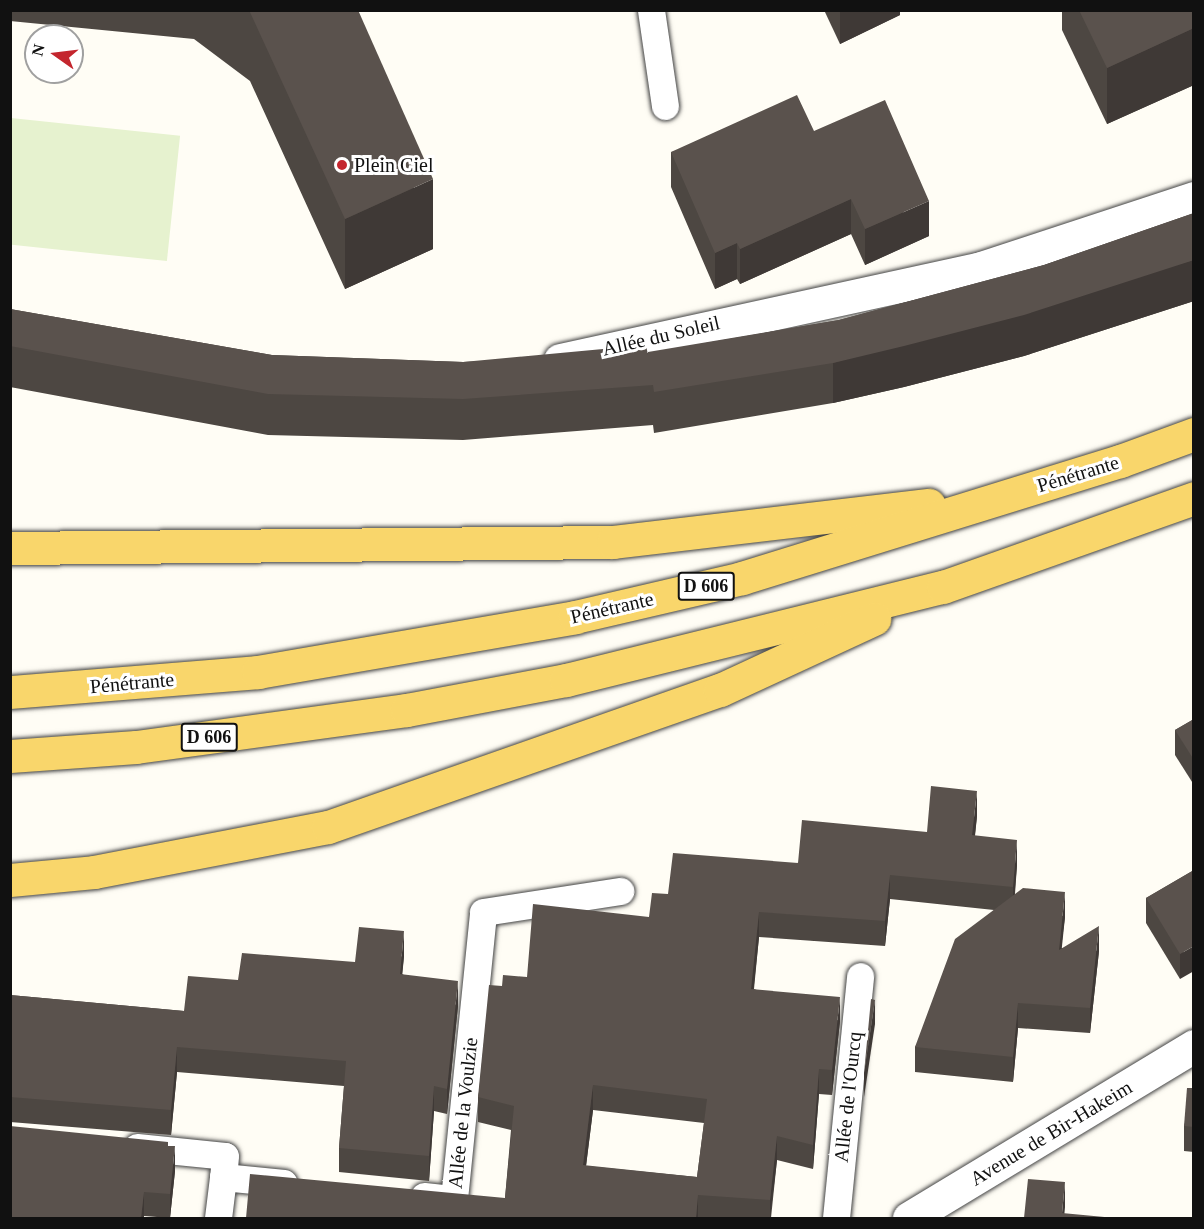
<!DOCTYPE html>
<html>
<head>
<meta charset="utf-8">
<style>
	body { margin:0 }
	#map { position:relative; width:1204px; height:1229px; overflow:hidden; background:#fffdf5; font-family:Georgia,serif }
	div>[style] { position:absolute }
	.pitch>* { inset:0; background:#e6f2cf; transform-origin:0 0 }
	.roads { filter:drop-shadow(0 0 2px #444) drop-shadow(0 0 2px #444) }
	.service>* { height:27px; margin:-13.5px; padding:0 13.5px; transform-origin:13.5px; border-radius:13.5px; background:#fff }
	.minor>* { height:33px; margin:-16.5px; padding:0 16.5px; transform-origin:16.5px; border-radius:16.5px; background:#fff }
	.primary>* { height:33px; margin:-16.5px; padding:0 16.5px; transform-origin:16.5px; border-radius:16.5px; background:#f9d66b }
	.wall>* { inset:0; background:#4d4742 }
	.shaded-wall>* { inset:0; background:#3f3936 }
	.building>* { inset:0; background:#5a524d }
	.dots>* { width:16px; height:16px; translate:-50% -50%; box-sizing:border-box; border:3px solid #fff; border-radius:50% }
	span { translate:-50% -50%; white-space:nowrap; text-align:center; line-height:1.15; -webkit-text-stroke:6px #fff; paint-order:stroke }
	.shield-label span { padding:2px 4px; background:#fff; border:2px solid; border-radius:4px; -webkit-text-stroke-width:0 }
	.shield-label { font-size:18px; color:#111; font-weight:700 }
	.poi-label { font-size:20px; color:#111 }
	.left { translate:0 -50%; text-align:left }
	.street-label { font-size:20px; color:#111 }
	.frame { position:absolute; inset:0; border:12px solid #111; pointer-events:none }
	.north { position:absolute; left:24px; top:24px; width:60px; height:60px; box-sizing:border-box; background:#fff; border:2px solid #a0a0a0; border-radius:50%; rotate:284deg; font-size:16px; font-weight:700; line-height:24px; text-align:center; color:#111 }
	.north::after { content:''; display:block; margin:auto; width:21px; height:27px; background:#c4262e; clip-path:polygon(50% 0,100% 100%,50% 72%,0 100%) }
</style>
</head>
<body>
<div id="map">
	<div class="pitch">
		<div style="left:11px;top:118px;width:170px;height:126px;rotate:6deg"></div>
	</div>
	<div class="roads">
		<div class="service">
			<div style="left:651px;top:10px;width:97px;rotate:81.7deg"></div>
			<div style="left:137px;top:1147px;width:88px;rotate:5.8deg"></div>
			<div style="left:225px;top:1156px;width:21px;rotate:95deg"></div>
			<div style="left:223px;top:1177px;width:61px;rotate:5.6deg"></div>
			<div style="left:424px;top:1196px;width:30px;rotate:6deg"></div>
			<div style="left:454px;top:1199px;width:288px;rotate:-84.2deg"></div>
			<div style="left:483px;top:912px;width:139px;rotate:-8.7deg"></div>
			<div style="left:218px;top:1218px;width:41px;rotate:-83deg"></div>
			<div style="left:836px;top:1218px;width:243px;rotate:-84.3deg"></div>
		</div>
		<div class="minor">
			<div style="left:560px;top:360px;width:431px;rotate:-12.3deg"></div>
			<div style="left:981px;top:268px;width:224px;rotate:-18.2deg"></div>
			<div style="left:909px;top:1218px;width:333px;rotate:-31.1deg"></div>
		</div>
		<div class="primary">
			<div style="left:10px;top:548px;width:603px;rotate:-0.57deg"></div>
			<div style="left:613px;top:542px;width:318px;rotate:-6.7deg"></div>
			<div style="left:10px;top:692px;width:249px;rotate:-4.6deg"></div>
			<div style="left:258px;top:672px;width:322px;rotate:-9.8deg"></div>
			<div style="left:575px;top:617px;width:171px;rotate:-13.1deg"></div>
			<div style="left:742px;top:578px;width:396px;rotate:-17.2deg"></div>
			<div style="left:1120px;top:461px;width:79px;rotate:-20deg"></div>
			<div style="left:10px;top:756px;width:126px;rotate:-4.1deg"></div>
			<div style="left:136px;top:747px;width:274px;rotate:-7.8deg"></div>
			<div style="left:407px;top:710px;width:162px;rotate:-10.7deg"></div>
			<div style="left:566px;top:680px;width:388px;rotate:-13.9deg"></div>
			<div style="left:943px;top:587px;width:266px;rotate:-19.5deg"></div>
			<div style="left:10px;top:880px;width:84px;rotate:-5.4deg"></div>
			<div style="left:94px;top:872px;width:238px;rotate:-10.9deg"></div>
			<div style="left:328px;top:827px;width:415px;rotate:-19.3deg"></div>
			<div style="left:720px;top:690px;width:170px;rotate:-24.8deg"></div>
		</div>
	</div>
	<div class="wall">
		<div style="clip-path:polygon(10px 10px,358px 10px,433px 249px,345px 289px,250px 81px,194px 39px,10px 21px)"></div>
		<div style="clip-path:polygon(824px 10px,900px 10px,900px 15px,840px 44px)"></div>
		<div style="clip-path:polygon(1062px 10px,1194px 10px,1194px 85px,1107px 124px,1062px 30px)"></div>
		<div style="clip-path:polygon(814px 131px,929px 236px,865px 265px,851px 234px,740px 284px,737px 279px,715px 289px,671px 187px,671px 152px)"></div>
		<div style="clip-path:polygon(1194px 213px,1194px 301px,1024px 356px,904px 387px,833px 403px,654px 433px,653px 425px,463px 440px,268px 435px,10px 387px,10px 309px,272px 355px,463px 362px,648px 353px,839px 320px,1044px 265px)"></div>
		<div style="clip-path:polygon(1194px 719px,1194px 785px,1175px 755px,1175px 730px)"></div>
		<div style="clip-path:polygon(evenodd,977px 816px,975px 836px,1017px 865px,1015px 894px,1065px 917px,1061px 948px,1099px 951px,1090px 1033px,1018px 1028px,1013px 1082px,915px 1072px,915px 1047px,994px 910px,890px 899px,885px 946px,759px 937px,754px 989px,840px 1021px,832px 1095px,819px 1094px,813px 1169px,777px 1160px,771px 1218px,246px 1218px,505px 1198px,511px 1130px,478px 1122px,478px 1097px,502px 986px,527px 977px,649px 917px,668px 894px,927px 832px,977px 816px,593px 1110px,704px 1123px,697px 1177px,586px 1166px,593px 1110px)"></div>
		<div style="clip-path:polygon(1194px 870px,1180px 979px,1146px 923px,1146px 898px)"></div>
		<div style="clip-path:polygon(404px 956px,402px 974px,458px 1006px,447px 1114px,434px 1111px,429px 1181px,339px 1172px,339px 1148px,344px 1086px,177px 1072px,171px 1135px,10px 1122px,10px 995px,184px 1011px,238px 980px)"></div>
		<div style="clip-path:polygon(1194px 1088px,1194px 1152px,1184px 1151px,1184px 1126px)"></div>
		<div style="clip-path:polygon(168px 1146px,175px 1171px,170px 1218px,144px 1216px,144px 1218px,10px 1218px)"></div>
	</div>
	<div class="shaded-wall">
		<div style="clip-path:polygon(840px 10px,900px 10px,900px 15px,840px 44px)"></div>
		<div style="clip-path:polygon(1194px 28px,1194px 85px,1107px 124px,1107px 68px)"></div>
		<div style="clip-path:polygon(433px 179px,433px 249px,345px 289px,345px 219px)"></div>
		<div style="clip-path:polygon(851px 199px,851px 234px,740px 284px,740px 249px)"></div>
		<div style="clip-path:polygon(929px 201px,929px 236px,865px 265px,865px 229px)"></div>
		<div style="clip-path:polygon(737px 243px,737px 279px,715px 289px,715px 253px)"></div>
		<div style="clip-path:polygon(1194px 260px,1194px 301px,1024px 356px,904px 387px,833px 403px,833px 363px)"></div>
		<div style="clip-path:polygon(977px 791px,977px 816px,972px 860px,972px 835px)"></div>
		<div style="clip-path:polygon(1017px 840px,1017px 865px,1013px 912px,1013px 887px)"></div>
		<div style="clip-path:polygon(890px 875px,890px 899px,885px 946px,885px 921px)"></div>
		<div style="clip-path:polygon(1065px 892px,1065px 917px,1059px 975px,1059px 950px)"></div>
		<div style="clip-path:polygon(759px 912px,759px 937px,751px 1013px,751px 989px)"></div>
		<div style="clip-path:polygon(1099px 926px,1099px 951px,1090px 1033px,1090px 1008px)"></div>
		<div style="clip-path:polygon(404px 931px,404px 956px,400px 999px,400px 974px)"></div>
		<div style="clip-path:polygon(1194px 946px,1194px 971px,1180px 979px,1180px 954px)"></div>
		<div style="clip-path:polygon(458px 981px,458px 1006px,447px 1114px,447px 1089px)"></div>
		<div style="clip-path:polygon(840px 997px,840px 1021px,832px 1095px,832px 1070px)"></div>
		<div style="clip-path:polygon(875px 1000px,875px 1024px,864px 1097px,864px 1073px)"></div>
		<div style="clip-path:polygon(1018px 1003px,1018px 1028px,1013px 1082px,1013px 1057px)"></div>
		<div style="clip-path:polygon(177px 1047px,177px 1072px,171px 1135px,171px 1110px)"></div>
		<div style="clip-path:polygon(819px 1069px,819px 1094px,813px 1169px,813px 1145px)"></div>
		<div style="clip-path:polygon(593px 1085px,593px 1110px,583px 1190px,583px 1165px)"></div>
		<div style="clip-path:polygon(434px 1086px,434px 1111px,429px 1181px,429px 1156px)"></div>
		<div style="clip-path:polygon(777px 1136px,777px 1160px,770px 1218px,770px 1200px)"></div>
		<div style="clip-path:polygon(175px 1146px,175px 1171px,170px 1218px,170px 1194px)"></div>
		<div style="clip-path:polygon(1065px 1182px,1065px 1207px,1064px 1218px,1062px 1213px)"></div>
		<div style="clip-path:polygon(144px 1192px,144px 1218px,141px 1218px)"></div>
		<div style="clip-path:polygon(698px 1195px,698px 1218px,696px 1218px)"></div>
	</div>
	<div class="building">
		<div style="clip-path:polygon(249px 10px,358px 10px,433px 179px,345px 219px)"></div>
		<div style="clip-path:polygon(1079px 10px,1194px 10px,1194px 28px,1107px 68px)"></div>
		<div style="clip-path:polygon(797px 95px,814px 131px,885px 100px,929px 201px,865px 229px,851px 199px,740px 249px,737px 243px,715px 253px,671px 152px)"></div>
		<div style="clip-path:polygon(1194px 213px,1194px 260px,1024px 315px,904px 346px,833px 363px,654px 392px,653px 385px,463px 399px,268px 394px,10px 346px,10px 309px,272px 355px,463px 362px,646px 345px,648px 355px,648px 352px,839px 320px,1044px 265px)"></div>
		<div style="clip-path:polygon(1194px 719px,1194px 760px,1175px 730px)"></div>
		<div style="clip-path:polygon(evenodd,931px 786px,977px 791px,972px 835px,1017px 840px,1013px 887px,890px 875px,885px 921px,759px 912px,751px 989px,840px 997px,832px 1070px,819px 1069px,813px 1145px,777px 1136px,770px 1200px,698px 1195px,696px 1218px,246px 1218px,250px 1174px,505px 1198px,514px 1106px,478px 1097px,489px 985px,502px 986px,503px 975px,527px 977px,533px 904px,649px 917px,652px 893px,668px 894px,673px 853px,798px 863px,802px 820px,927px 832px,931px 786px,593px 1085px,707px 1099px,697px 1177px,583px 1165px,593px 1085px)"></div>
		<div style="clip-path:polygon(1194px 870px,1194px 946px,1180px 954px,1146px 898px)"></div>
		<div style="clip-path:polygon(1023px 888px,1065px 892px,1059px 950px,1099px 926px,1090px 1008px,1018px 1003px,1013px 1057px,915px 1047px,955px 939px)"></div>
		<div style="clip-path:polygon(359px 927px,404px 931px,400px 974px,458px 981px,447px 1089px,434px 1086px,429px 1156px,339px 1148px,346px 1061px,177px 1047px,171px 1110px,10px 1097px,10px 995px,184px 1011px,188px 976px,238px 980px,242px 953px,355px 962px)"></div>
		<div style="clip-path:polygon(871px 999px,875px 1000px,864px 1073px)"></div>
		<div style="clip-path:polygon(1187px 1088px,1194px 1088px,1194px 1127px,1184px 1126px)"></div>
		<div style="clip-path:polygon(10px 1126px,168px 1142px,168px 1146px,175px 1146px,170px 1194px,144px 1192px,141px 1218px,10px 1218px)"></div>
		<div style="clip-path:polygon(1028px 1179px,1065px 1182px,1062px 1213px,1115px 1218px,1024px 1218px)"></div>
	</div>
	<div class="dots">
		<div style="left:342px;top:165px;background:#c4262e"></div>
	</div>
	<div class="shield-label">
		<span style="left:706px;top:586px">D 606</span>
		<span style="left:209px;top:737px">D 606</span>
	</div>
	<div class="poi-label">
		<span class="left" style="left:354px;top:165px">Plein Ciel</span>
	</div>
	<div class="street-label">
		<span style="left:661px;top:336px;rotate:-13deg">Allée du Soleil</span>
		<span style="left:1078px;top:474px;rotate:-17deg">Pénétrante</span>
		<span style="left:612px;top:608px;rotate:-13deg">Pénétrante</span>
		<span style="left:132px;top:683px;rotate:-5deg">Pénétrante</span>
		<span style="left:848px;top:1097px;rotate:-84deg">Allée de l'Ourcq</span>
		<span style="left:463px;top:1113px;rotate:-84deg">Allée de la Voulzie</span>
		<span style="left:1051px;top:1133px;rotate:-31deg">Avenue de Bir-Hakeim</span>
	</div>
	<div class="frame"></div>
	<div class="north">N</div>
</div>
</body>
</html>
